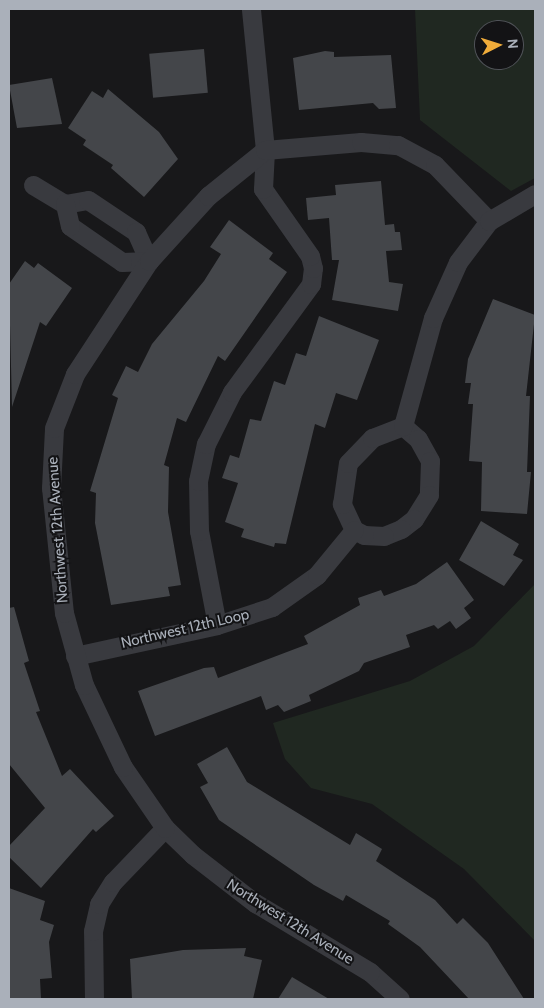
<!DOCTYPE html>
<html>
<head>
<meta charset="utf-8">
<style>
	body { margin:0 }
	#map { position:relative; width:544px; height:1008px; overflow:hidden; background:#18181a; font-family:Cabin,sans-serif }
	div>[style] { position:absolute }
	.green>* { inset:0; background:#202821 }
	.building>* { inset:0; background:#44464a; transform-origin:0 0 }
	.minor>* { height:19px; margin:-9.5px; padding:0 9.5px; transform-origin:9.5px; border-radius:9.5px; background:#393a3f }
	span { translate:-50% -50%; white-space:nowrap; text-align:center; line-height:1.15; -webkit-text-stroke:4px #131315; paint-order:stroke }
	.street-label { font-size:15px; color:#aab0ba }
	.frame { position:absolute; inset:0; border:10px solid #aab0ba; pointer-events:none }
	.north { position:absolute; left:474px; top:20px; width:50px; height:50px; box-sizing:border-box; background:#131315; border:1px solid #4f5257; border-radius:50%; rotate:85deg; font-size:14px; font-weight:700; line-height:20px; text-align:center; color:#aab0ba }
	.north::after { content:''; display:block; margin:auto; width:18px; height:22px; background:#f0ac3a; clip-path:polygon(50% 0,100% 100%,50% 72%,0 100%) }
</style>
</head>
<body>
<div id="map">
	<div class="green">
		<div style="clip-path:polygon(evenodd,415px 9px,535px 9px,535px 178px,511px 191px,420px 120px,415px 9px,484px 30px,514px 30px,514px 60px,484px 60px,484px 30px)"></div>
		<div style="clip-path:polygon(535px 584px,535px 941px,464px 869px,372px 804px,311px 788px,285px 759px,273px 723px,410px 681px,474px 646px)"></div>
	</div>
	<div class="building">
		<div style="left:204px;top:49px;width:44px;height:55px;rotate:85deg"></div>
		<div style="clip-path:polygon(325px 51px,334px 52px,334px 57px,391px 55px,396px 108px,379px 109px,373px 103px,299px 110px,293px 58px)"></div>
		<div style="clip-path:polygon(52px 78px,62px 124px,17px 128px,9px 85px)"></div>
		<div style="clip-path:polygon(108px 89px,159px 132px,178px 159px,144px 197px,111px 168px,113px 165px,83px 145px,86px 140px,68px 128px,92px 91px,103px 98px)"></div>
		<div style="clip-path:polygon(381px 181px,385px 225px,394px 224px,395px 232px,400px 232px,402px 250px,386px 251px,389px 282px,403px 284px,398px 311px,332px 300px,339px 260px,332px 260px,329px 218px,308px 220px,306px 198px,336px 195px,335px 185px)"></div>
		<div style="clip-path:polygon(229px 220px,273px 253px,269px 259px,287px 272px,225px 361px,218px 356px,186px 422px,177px 418px,164px 465px,169px 467px,168px 512px,181px 585px,168px 587px,170px 596px,111px 605px,95px 523px,96px 493px,90px 491px,118px 398px,112px 395px,126px 366px,138px 372px,152px 344px,204px 281px,221px 254px,210px 247px)"></div>
		<div style="clip-path:polygon(25px 261px,34px 268px,38px 263px,72px 288px,46px 326px,40px 322px,12px 407px,9px 284px)"></div>
		<div style="clip-path:polygon(493px 299px,535px 315px,526px 396px,530px 396px,527px 472px,531px 472px,527px 514px,481px 511px,482px 462px,469px 461px,473px 404px,468px 404px,471px 383px,465px 383px,468px 359px)"></div>
		<div style="clip-path:polygon(319px 316px,379px 340px,357px 400px,336px 393px,325px 428px,315px 424px,286px 544px,275px 543px,274px 547px,241px 537px,244px 529px,225px 522px,238px 483px,222px 478px,230px 455px,239px 458px,250px 419px,261px 421px,274px 381px,285px 385px,296px 353px,306px 356px)"></div>
		<div style="clip-path:polygon(481px 521px,519px 544px,513px 555px,523px 560px,504px 586px,459px 560px)"></div>
		<div style="clip-path:polygon(447px 562px,474px 600px,464px 608px,471px 618px,456px 629px,450px 621px,438px 629px,434px 625px,406px 635px,410px 647px,364px 663px,359px 671px,309px 695px,311px 701px,284px 712px,278px 705px,266px 710px,261px 696px,155px 736px,138px 691px,204px 668px,214px 667px,218px 678px,308px 644px,304px 636px,360px 605px,358px 598px,381px 590px,384px 596px,416px 584px)"></div>
		<div style="clip-path:polygon(14px 607px,29px 661px,24px 663px,40px 711px,36px 712px,62px 776px,70px 769px,114px 816px,96px 832px,93px 829px,41px 888px,9px 857px,9px 846px,45px 808px,9px 764px,9px 608px)"></div>
		<div style="clip-path:polygon(227px 747px,247px 782px,350px 845px,356px 833px,382px 849px,376px 861px,435px 900px,457px 924px,463px 918px,488px 943px,524px 999px,469px 999px,420px 947px,388px 924px,390px 921px,346px 895px,343px 901px,314px 885px,219px 820px,200px 787px,208px 783px,197px 764px)"></div>
		<div style="clip-path:polygon(9px 888px,45px 901px,40px 920px,54px 925px,49px 942px,52px 978px,40px 979px,41px 999px,9px 999px)"></div>
		<div style="clip-path:polygon(246px 948px,244px 956px,262px 960px,253px 999px,132px 999px,130px 959px,183px 950px)"></div>
		<div style="clip-path:polygon(292px 977px,329px 999px,278px 999px)"></div>
	</div>
	<div class="minor">
		<div style="left:33px;top:185px;width:37px;rotate:31deg"></div>
		<div style="left:65px;top:204px;width:23px;rotate:-10deg"></div>
		<div style="left:88px;top:200px;width:58px;rotate:33.7deg"></div>
		<div style="left:136px;top:232px;width:32px;rotate:66deg"></div>
		<div style="left:149px;top:261px;width:27px;rotate:178deg"></div>
		<div style="left:122px;top:262px;width:63px;rotate:-145.3deg"></div>
		<div style="left:70px;top:226px;width:23px;rotate:-103deg"></div>
		<div style="left:403px;top:426px;width:20px;rotate:41deg"></div>
		<div style="left:418px;top:439px;width:25px;rotate:61deg"></div>
		<div style="left:430px;top:461px;width:34px;rotate:92deg"></div>
		<div style="left:429px;top:495px;width:28px;rotate:122deg"></div>
		<div style="left:414px;top:519px;width:16px;rotate:142deg"></div>
		<div style="left:401px;top:529px;width:18px;rotate:158deg"></div>
		<div style="left:384px;top:536px;width:20px;rotate:-177deg"></div>
		<div style="left:364px;top:535px;width:11px;rotate:-153deg"></div>
		<div style="left:354px;top:530px;width:29px;rotate:-115deg"></div>
		<div style="left:342px;top:504px;width:41px;rotate:-81.7deg"></div>
		<div style="left:348px;top:463px;width:35px;rotate:-46deg"></div>
		<div style="left:372px;top:438px;width:33px;rotate:-21deg"></div>
		<div style="left:403px;top:426px;width:112px;rotate:-74.5deg"></div>
		<div style="left:433px;top:318px;width:61px;rotate:-65.9deg"></div>
		<div style="left:458px;top:262px;width:51px;rotate:-52.9deg"></div>
		<div style="left:217px;top:625px;width:96px;rotate:-100.8deg"></div>
		<div style="left:199px;top:531px;width:50px;rotate:-91.1deg"></div>
		<div style="left:198px;top:481px;width:38px;rotate:-78deg"></div>
		<div style="left:206px;top:444px;width:58px;rotate:-63.4deg"></div>
		<div style="left:232px;top:392px;width:134px;rotate:-53.8deg"></div>
		<div style="left:311px;top:284px;width:16px;rotate:-83deg"></div>
		<div style="left:313px;top:268px;width:12px;rotate:-104deg"></div>
		<div style="left:310px;top:256px;width:82px;rotate:-125deg"></div>
		<div style="left:263px;top:189px;width:39px;rotate:-87deg"></div>
		<div style="left:265px;top:150px;width:142px;rotate:-95.7deg"></div>
		<div style="left:75px;top:656px;width:145px;rotate:-12.3deg"></div>
		<div style="left:217px;top:625px;width:58px;rotate:-18.1deg"></div>
		<div style="left:272px;top:607px;width:55px;rotate:-35.4deg"></div>
		<div style="left:317px;top:575px;width:58px;rotate:-50.6deg"></div>
		<div style="left:94px;top:999px;width:68px;rotate:-90.8deg"></div>
		<div style="left:93px;top:931px;width:28px;rotate:-77deg"></div>
		<div style="left:99px;top:904px;width:26px;rotate:-58deg"></div>
		<div style="left:113px;top:882px;width:75px;rotate:-46.1deg"></div>
		<div style="left:400px;top:999px;width:40px;rotate:-138deg"></div>
		<div style="left:370px;top:972px;width:134px;rotate:-149deg"></div>
		<div style="left:255px;top:903px;width:78px;rotate:-142.3deg"></div>
		<div style="left:193px;top:855px;width:39px;rotate:-136deg"></div>
		<div style="left:165px;top:828px;width:74px;rotate:-124.5deg"></div>
		<div style="left:123px;top:767px;width:91px;rotate:-115.4deg"></div>
		<div style="left:84px;top:685px;width:75px;rotate:-105.5deg"></div>
		<div style="left:64px;top:613px;width:126px;rotate:-95.9deg"></div>
		<div style="left:51px;top:488px;width:60px;rotate:-87.1deg"></div>
		<div style="left:54px;top:428px;width:58px;rotate:-68.7deg"></div>
		<div style="left:75px;top:374px;width:135px;rotate:-56.8deg"></div>
		<div style="left:149px;top:261px;width:88px;rotate:-47.8deg"></div>
		<div style="left:208px;top:196px;width:73px;rotate:-38.9deg"></div>
		<div style="left:265px;top:150px;width:96px;rotate:-4.8deg"></div>
		<div style="left:361px;top:142px;width:37px;rotate:5deg"></div>
		<div style="left:398px;top:145px;width:42px;rotate:28.4deg"></div>
		<div style="left:435px;top:165px;width:78px;rotate:46deg"></div>
		<div style="left:489px;top:221px;width:53px;rotate:-30.4deg"></div>
	</div>
	<div class="street-label">
		<span style="left:58px;top:530px;rotate:-94deg">Northwest 12th Avenue</span>
		<span style="left:185px;top:629px;rotate:-13deg">Northwest 12th Loop</span>
		<span style="left:290px;top:922px;rotate:32deg">Northwest 12th Avenue</span>
	</div>
	<div class="frame"></div>
	<div class="north">N</div>
</div>
</body>
</html>
